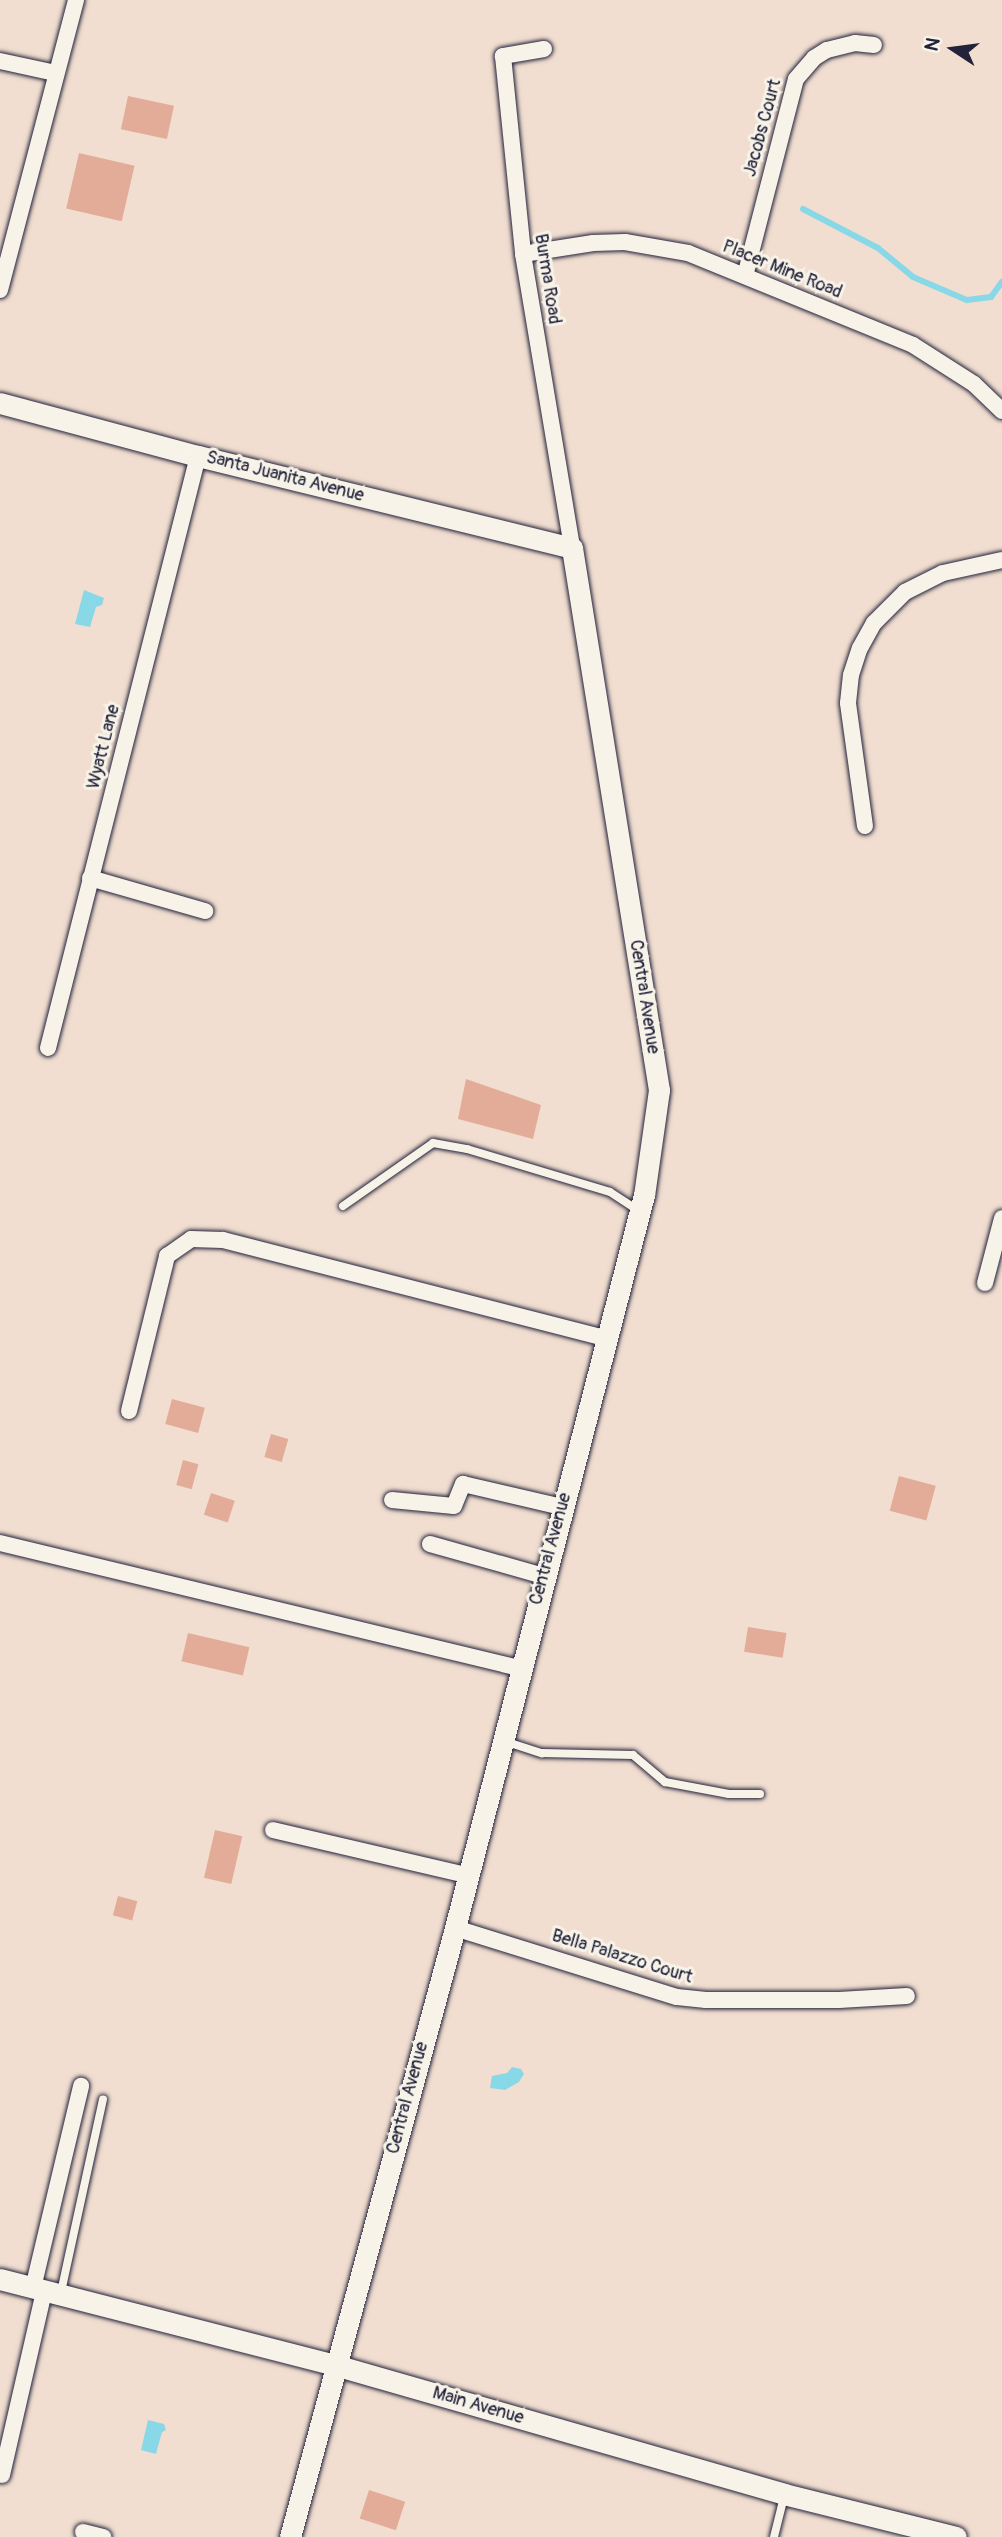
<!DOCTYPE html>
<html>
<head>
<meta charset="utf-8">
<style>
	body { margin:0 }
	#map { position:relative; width:1002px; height:2537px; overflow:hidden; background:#f1ded0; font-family:Pangolin,sans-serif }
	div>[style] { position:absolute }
	.water>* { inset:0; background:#89d8e7 }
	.stream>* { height:6px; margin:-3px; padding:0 3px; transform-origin:3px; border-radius:3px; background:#89d8e7 }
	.building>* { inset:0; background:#e2ac98; transform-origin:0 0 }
	.roads { filter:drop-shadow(0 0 2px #22223b) drop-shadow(0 0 2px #22223b) }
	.service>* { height:8px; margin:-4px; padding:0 4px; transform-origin:4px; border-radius:4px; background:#f7f3e8 }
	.minor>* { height:16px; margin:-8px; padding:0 8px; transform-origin:8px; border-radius:8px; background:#f7f3e8 }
	.tertiary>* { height:21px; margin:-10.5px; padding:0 10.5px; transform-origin:10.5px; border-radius:10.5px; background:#f7f3e8 }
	span { translate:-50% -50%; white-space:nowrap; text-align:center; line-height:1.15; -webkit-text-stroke:6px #f7f3e8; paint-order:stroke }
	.street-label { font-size:18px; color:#22223b }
	.north { position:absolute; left:918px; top:14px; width:70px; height:70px; -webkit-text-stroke:5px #f7f3e8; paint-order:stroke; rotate:283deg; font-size:19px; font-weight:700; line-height:28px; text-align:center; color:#22223b }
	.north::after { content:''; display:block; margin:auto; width:24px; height:32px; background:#22223b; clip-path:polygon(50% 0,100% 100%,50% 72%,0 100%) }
</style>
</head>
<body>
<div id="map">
	<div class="water">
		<div style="clip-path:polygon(84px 590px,104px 598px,102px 605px,96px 607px,90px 627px,75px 624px)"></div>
		<div style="clip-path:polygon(512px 2067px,521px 2069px,524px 2074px,519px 2082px,505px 2090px,490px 2088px,492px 2076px,507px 2073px)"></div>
		<div style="clip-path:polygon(148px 2420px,164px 2424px,166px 2430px,162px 2432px,156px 2454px,141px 2450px)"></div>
	</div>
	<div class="stream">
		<div style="left:803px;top:209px;width:85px;rotate:27.5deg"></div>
		<div style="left:878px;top:248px;width:45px;rotate:39.6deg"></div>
		<div style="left:913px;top:277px;width:59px;rotate:23.1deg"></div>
		<div style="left:967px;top:300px;width:24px;rotate:-7deg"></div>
		<div style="left:991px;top:297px;width:19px;rotate:-54deg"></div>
	</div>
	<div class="building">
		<div style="left:128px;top:96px;width:47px;height:34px;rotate:12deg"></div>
		<div style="left:79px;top:153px;width:57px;height:57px;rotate:13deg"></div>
		<div style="clip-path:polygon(466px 1079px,541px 1105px,533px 1139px,458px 1119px)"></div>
		<div style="left:172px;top:1399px;width:34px;height:26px;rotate:15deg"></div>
		<div style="left:271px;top:1434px;width:18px;height:24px;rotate:16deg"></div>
		<div style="left:183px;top:1460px;width:16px;height:26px;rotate:15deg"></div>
		<div style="left:899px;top:1476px;width:38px;height:36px;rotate:15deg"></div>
		<div style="left:211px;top:1493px;width:25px;height:23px;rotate:18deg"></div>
		<div style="left:748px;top:1627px;width:39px;height:25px;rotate:9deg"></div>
		<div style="left:188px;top:1633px;width:63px;height:29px;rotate:13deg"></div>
		<div style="left:215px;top:1830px;width:28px;height:49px;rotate:13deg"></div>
		<div style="left:118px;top:1896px;width:20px;height:20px;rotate:15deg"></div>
		<div style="left:369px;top:2490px;width:38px;height:30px;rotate:18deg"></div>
	</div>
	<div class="roads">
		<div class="service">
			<div style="left:343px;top:1206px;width:110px;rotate:-35deg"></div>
			<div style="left:433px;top:1143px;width:35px;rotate:10deg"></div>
			<div style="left:467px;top:1149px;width:149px;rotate:16.7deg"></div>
			<div style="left:610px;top:1192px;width:35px;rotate:33deg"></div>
			<div style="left:504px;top:1741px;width:40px;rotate:18deg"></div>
			<div style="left:542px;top:1753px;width:91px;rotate:1.3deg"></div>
			<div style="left:633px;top:1755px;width:42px;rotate:40.2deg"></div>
			<div style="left:665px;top:1782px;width:65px;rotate:10.6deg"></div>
			<div style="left:729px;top:1794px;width:31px"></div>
			<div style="left:61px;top:2292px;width:197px;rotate:-77.7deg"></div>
			<div style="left:774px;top:2537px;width:41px;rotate:-76deg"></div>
		</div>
		<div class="minor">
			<div style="left:544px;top:49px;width:42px;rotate:170.3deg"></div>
			<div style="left:503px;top:56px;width:199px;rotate:84.2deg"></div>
			<div style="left:523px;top:254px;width:298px;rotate:80.5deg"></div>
			<div style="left:0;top:61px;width:56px;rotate:12.3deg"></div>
			<div style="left:523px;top:254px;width:71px;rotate:-8.9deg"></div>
			<div style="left:593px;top:243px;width:32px;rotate:-2deg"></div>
			<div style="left:625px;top:242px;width:64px;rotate:9.9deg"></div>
			<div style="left:688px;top:253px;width:243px;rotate:22.2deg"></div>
			<div style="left:913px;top:345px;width:72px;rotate:32.6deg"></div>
			<div style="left:974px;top:384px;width:39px;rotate:44deg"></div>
			<div style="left:745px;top:276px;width:203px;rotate:-75.5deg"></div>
			<div style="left:796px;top:79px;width:28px;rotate:-49deg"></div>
			<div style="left:814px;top:58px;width:15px;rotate:-32deg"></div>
			<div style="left:827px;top:50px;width:29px;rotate:-14deg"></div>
			<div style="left:855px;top:43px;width:19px;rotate:6deg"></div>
			<div style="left:0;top:290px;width:300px;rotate:-75.3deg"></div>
			<div style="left:865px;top:826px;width:124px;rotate:-97.9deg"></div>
			<div style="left:848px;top:703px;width:28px;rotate:-84deg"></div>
			<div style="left:851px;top:675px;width:28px;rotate:-72deg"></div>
			<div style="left:860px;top:648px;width:29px;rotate:-61deg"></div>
			<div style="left:874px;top:623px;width:44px;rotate:-45deg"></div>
			<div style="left:905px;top:592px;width:42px;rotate:-26.6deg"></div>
			<div style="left:943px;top:573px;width:60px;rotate:-12.4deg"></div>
			<div style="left:90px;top:878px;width:120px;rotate:16deg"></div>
			<div style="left:48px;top:1048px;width:611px;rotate:-75.78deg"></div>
			<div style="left:985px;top:1283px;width:67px;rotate:-75.3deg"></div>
			<div style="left:129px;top:1411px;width:160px;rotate:-76.2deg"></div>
			<div style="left:167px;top:1256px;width:29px;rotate:-35deg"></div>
			<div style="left:191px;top:1239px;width:32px;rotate:2deg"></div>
			<div style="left:223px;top:1240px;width:395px;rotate:14.4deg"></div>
			<div style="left:392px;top:1500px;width:62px;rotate:5.5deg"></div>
			<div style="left:454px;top:1506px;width:24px;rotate:-68deg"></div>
			<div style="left:463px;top:1484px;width:102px;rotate:13.1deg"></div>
			<div style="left:0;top:1543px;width:534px;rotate:13.54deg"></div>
			<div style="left:430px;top:1544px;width:118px;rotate:15.7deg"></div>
			<div style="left:273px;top:1830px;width:199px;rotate:13.1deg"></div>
			<div style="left:455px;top:1928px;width:232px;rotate:17.3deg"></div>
			<div style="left:677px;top:1997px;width:29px;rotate:6deg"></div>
			<div style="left:706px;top:2000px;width:133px"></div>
			<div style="left:839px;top:2000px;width:68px;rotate:-3.4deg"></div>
			<div style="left:33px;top:2288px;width:208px;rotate:-76.6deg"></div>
			<div style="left:2px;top:2475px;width:189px;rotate:-77.1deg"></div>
			<div style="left:83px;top:2532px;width:21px;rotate:14deg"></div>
		</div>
		<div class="tertiary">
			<div style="left:0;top:403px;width:205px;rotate:15deg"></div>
			<div style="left:198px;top:456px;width:385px;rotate:13.8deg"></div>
			<div style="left:572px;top:548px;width:549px;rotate:80.88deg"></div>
			<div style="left:659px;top:1090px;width:106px;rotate:98.1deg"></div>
			<div style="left:644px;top:1195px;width:757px;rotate:104.46deg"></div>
			<div style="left:455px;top:1928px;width:631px;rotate:105.16deg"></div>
			<div style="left:0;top:2279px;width:346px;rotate:14.4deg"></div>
			<div style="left:335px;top:2365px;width:467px;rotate:16deg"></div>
			<div style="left:784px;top:2494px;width:177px;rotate:14deg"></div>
		</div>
	</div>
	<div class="street-label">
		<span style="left:763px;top:128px;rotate:-75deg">Jacobs Court</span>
		<span style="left:782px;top:270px;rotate:22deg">Placer Mine Road</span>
		<span style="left:547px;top:279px;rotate:81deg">Burma Road</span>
		<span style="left:285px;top:477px;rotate:14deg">Santa Juanita Avenue</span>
		<span style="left:104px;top:747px;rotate:-76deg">Wyatt Lane</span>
		<span style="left:644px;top:997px;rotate:81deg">Central Avenue</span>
		<span style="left:551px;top:1549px;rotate:-75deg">Central Avenue</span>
		<span style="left:622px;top:1957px;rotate:17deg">Bella Palazzo Court</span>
		<span style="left:408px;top:2098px;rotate:-75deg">Central Avenue</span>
		<span style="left:478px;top:2406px;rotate:16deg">Main Avenue</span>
	</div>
	<div class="north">N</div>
</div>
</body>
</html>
